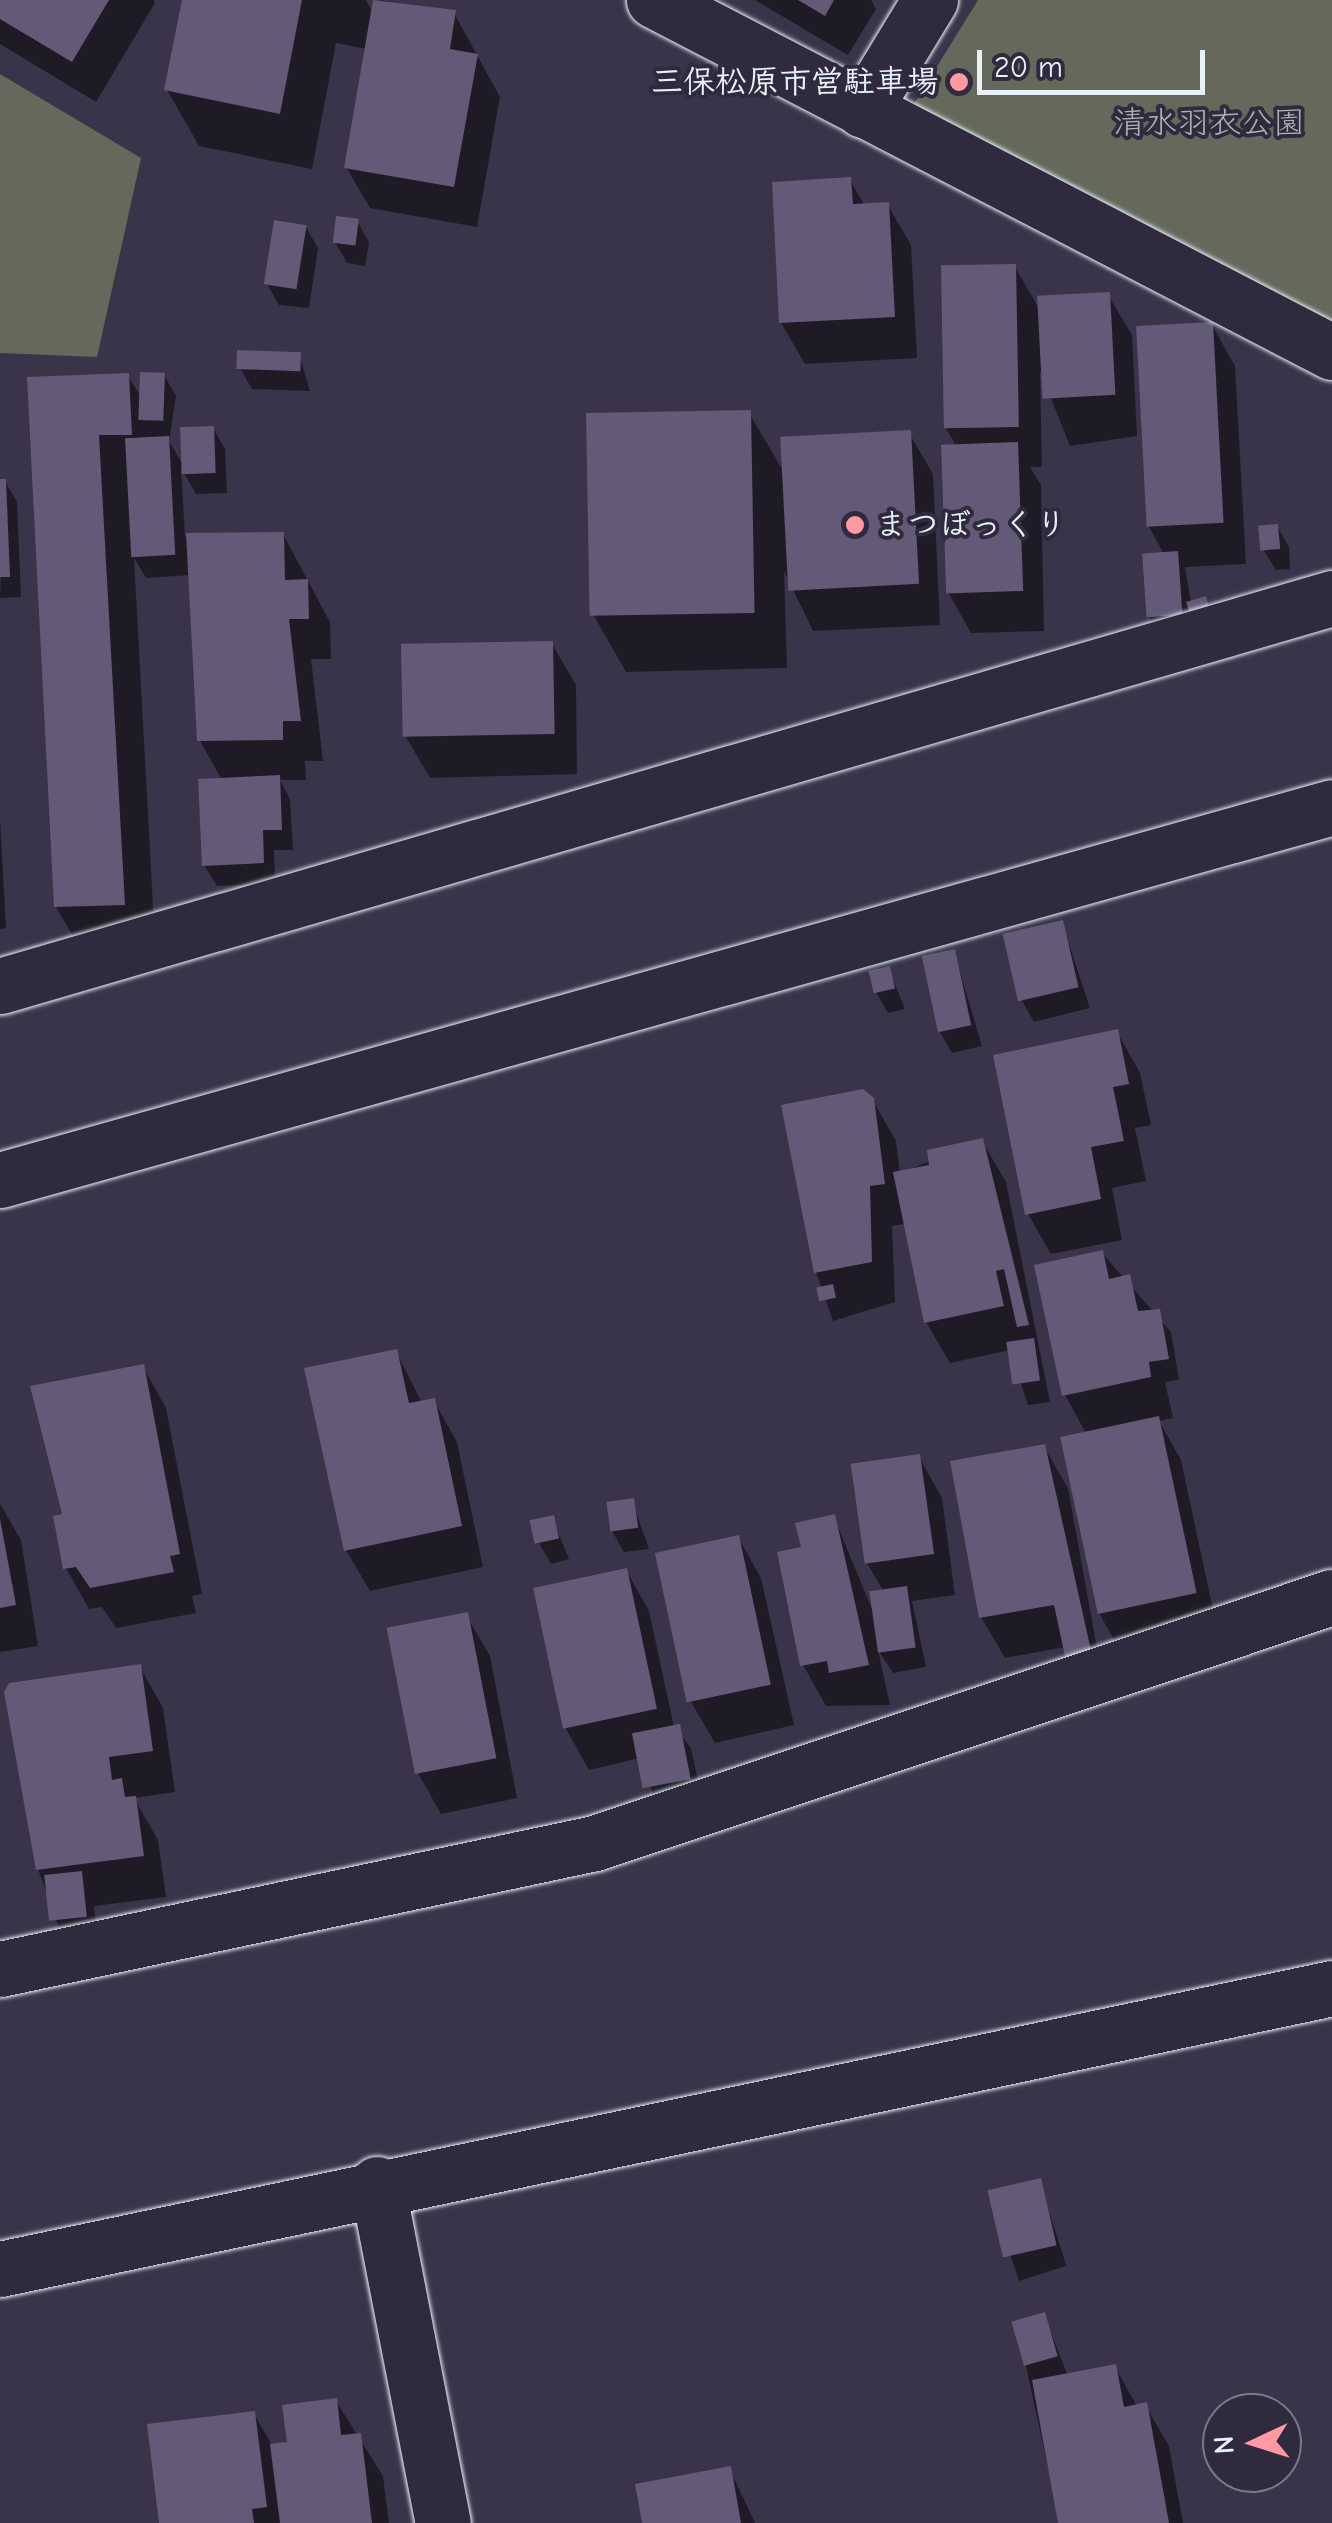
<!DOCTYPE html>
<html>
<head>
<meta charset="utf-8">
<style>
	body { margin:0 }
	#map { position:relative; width:1332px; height:2523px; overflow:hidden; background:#393449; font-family:"Comic Neue","Klee One",sans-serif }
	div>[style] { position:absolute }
	.green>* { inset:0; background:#64695c }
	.shadow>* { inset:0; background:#0007; transform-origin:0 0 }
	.building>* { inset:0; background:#625a77; transform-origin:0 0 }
	.roads { filter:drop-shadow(0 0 2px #e8f1f8) drop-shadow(0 0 2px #e8f1f8) }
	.minor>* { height:55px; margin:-27.5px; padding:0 27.5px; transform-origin:27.5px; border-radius:27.5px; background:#2f2a3d }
	.tertiary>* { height:55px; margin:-27.5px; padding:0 27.5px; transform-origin:27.5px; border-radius:27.5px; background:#2f2a3d }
	.dots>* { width:28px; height:28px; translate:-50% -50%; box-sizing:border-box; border:5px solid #2f2a3d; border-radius:50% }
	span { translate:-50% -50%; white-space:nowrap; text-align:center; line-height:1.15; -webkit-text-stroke:8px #2f2a3d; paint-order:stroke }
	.poi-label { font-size:32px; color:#e8f1f8; font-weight:700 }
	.right { translate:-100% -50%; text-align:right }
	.left { translate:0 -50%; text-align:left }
	.park-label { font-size:32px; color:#adb4b2 }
	.north { position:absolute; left:1202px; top:2393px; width:100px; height:100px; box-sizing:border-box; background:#2f2a3d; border:2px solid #797a88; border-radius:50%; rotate:266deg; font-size:28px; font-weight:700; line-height:40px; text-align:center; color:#e8f1f8 }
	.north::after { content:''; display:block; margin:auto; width:35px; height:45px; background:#ff9aa2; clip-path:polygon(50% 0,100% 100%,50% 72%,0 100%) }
	.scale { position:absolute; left:977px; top:50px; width:228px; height:45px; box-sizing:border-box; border:5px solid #e8f1f8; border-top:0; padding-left:12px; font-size:30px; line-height:35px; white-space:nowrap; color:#e8f1f8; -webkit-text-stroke:8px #2f2a3d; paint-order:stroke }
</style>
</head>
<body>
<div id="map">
	<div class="green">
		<div style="clip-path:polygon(978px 0,1332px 0,1332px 321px,912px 107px)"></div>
		<div style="clip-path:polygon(0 74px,141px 158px,97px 357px,0 353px)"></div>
	</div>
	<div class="shadow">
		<div style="clip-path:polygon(0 0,154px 0,155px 3px,96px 102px,0 44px)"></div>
		<div style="clip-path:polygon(184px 0,366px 0,373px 13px,380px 0,454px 13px,500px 97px,477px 227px,370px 208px,346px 167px,367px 49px,336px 43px,312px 169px,199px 146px,167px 90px)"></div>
		<div style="clip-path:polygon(755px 0,871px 0,876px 9px,848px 55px)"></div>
		<div style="clip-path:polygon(850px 180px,865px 206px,887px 204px,911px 245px,917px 358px,805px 364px,781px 323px)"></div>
		<div style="clip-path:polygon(357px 221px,369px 242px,365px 266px,347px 263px,335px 242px)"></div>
		<div style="clip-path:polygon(306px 227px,318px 248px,309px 308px,279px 305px,267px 284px)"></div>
		<div style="clip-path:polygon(1015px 267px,1041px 312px,1108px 295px,1132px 335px,1137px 436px,1070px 446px,1040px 371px,1042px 467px,1030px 467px,1041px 485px,1044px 631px,971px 633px,948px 592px,956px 446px,946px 428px)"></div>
		<div style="clip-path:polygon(1212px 325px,1235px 366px,1246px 564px,1185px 567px,1191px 603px,1205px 599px,1217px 620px,1161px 638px,1149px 617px,1164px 554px,1149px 527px)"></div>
		<div style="clip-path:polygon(299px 354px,310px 391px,252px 389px,240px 368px)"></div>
		<div style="clip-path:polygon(164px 375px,176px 396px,169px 441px,183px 465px,213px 428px,225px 449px,227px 493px,196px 494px,181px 468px,185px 536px,283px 534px,330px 622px,331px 659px,311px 659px,323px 761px,305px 761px,306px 780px,280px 780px,290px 799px,293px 850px,274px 850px,275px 884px,217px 886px,204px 865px,222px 780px,200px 741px,191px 575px,146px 578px,134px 558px,156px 961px,89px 963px,56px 907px,29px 379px,128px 376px,142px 399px)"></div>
		<div style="clip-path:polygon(749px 413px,785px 474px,909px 433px,933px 474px,940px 625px,813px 631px,784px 571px,787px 668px,626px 672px,594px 616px)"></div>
		<div style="clip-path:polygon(5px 481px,17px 502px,21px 597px,0 598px)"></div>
		<div style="clip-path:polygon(1277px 526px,1289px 547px,1290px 569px,1276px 570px,1263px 549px)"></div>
		<div style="clip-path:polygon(552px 644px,576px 685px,577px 774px,430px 778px,406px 737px)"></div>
		<div style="clip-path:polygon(0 819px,6px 928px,0 929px)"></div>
		<div style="clip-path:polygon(1062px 923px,1090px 1008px,1034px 1022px,1022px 1001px)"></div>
		<div style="clip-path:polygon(954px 952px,982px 1046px,952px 1053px,940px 1032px)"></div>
		<div style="clip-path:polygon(889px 969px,905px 1009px,888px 1013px,876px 992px)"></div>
		<div style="clip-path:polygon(1117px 1032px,1140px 1073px,1151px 1125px,1135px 1128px,1146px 1181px,1112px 1188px,1122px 1240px,1051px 1254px,1028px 1214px)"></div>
		<div style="clip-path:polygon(872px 1099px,896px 1141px,900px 1173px,982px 1141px,1006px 1182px,1050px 1402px,1028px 1405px,1010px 1350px,950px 1363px,926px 1322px,906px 1224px,892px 1226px,895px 1302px,833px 1321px,816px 1272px)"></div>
		<div style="clip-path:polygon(1102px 1253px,1171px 1332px,1179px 1380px,1165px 1382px,1173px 1418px,1159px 1421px,1181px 1460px,1218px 1633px,1122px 1654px,1099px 1613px,1087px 1435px,1065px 1395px)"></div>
		<div style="clip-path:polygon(396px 1352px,422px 1403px,434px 1401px,457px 1442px,483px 1567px,370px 1591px,346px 1550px)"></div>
		<div style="clip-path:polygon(143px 1367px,166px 1408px,202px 1594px,192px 1596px,196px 1613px,116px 1628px,102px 1607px,89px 1609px,66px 1568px,65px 1516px)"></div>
		<div style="clip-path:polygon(1044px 1447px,1068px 1488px,1102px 1676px,1065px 1647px,1005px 1658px,981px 1617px)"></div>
		<div style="clip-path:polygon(919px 1457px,942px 1498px,955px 1595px,912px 1601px,926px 1667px,893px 1673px,878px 1650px,890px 1705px,826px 1706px,803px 1665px,804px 1549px,834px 1517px,876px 1619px,884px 1592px,867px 1563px,854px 1465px)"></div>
		<div style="clip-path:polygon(632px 1501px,649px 1549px,624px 1552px,612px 1531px)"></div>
		<div style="clip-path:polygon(0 1504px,21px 1540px,38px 1646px,0 1652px)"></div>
		<div style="clip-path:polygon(552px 1518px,569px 1559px,551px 1564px,539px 1543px)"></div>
		<div style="clip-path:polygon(738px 1537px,761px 1578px,794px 1725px,715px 1743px,691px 1702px)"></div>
		<div style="clip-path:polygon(626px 1570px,649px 1611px,674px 1727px,691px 1748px,702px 1800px,658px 1809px,640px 1758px,589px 1770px,566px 1729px)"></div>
		<div style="clip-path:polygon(466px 1615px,490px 1656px,517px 1798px,441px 1814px,418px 1773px)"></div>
		<div style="clip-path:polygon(140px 1667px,163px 1708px,175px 1792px,134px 1798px,158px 1840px,166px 1897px,94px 1906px,98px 1937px,64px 1942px,38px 1869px)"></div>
		<div style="left:1039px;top:2181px;width:89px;height:50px;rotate:72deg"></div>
		<div style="clip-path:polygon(1044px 2315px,1068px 2376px,1115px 2367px,1137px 2406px,1145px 2405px,1169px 2446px,1183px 2523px,1060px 2523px,1026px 2366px)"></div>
		<div style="clip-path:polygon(336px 2401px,383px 2476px,389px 2523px,162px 2523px,254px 2414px,273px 2447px,290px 2444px)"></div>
		<div style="clip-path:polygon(729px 2468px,755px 2523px,645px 2523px)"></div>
	</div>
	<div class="building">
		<div style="clip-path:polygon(0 0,109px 0,72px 62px,0 19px)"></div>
		<div style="clip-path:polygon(182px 0,302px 0,280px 114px,164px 90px)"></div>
		<div style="clip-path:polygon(373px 0,456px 10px,450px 49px,478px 54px,454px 187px,344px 168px)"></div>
		<div style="clip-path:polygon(798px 0,834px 0,825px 16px)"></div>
		<div style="clip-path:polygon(851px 177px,853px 204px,889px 202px,895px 317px,779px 323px,772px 182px)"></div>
		<div style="left:336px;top:216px;width:23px;height:27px;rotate:7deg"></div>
		<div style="left:274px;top:220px;width:33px;height:65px;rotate:9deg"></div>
		<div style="left:1016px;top:264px;width:163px;height:75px;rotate:89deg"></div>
		<div style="left:1110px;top:292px;width:103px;height:73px;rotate:87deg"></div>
		<div style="left:1213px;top:322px;width:201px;height:77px;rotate:87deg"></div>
		<div style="left:237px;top:350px;width:64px;height:19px;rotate:2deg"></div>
		<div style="left:140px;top:372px;width:25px;height:48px;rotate:2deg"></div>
		<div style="clip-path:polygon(129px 373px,132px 435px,99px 435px,125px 905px,54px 907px,27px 377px)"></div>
		<div style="left:751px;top:410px;width:203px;height:165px;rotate:89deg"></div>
		<div style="left:214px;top:426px;width:47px;height:34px;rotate:88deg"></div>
		<div style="left:911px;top:430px;width:154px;height:131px;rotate:87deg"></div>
		<div style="left:169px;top:436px;width:119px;height:44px;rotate:87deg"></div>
		<div style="left:1018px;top:442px;width:149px;height:77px;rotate:88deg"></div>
		<div style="clip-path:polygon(0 479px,6px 479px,10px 577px,0 577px)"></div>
		<div style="left:1278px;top:524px;width:25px;height:20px;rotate:85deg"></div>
		<div style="clip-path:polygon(284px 532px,285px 580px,308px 579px,309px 619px,289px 619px,301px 721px,283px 721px,283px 740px,197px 741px,186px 533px)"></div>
		<div style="left:1178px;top:551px;width:64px;height:36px;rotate:86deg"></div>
		<div style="clip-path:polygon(1206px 596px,1209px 608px,1191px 616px,1186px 602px)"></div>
		<div style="left:553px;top:641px;width:93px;height:152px;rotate:89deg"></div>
		<div style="clip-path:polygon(280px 775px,282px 830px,263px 830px,264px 863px,202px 866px,198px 779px)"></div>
		<div style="left:1063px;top:920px;width:69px;height:62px;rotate:77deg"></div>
		<div style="left:955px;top:949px;width:78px;height:34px;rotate:78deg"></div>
		<div style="left:890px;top:966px;width:23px;height:22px;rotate:77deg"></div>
		<div style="clip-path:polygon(1118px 1029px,1129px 1084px,1113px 1087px,1124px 1141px,1091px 1147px,1101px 1199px,1025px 1215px,993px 1055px)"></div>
		<div style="clip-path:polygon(863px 1089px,874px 1098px,885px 1184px,870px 1186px,872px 1262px,814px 1273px,781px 1105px)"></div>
		<div style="clip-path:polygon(983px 1138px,1029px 1325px,1017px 1327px,1004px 1269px,996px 1271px,1004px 1306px,924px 1323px,893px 1172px,929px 1165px,927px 1150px)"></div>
		<div style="clip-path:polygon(1103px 1250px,1109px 1279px,1130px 1274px,1138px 1311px,1160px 1309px,1169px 1359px,1149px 1362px,1151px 1377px,1062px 1396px,1034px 1265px)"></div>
		<div style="left:833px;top:1284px;width:14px;height:17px;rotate:78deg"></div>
		<div style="left:1034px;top:1338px;width:43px;height:28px;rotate:82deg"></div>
		<div style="clip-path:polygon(397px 1349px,409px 1403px,435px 1398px,462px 1526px,344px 1551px,304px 1368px)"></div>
		<div style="clip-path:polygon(144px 1364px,180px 1554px,170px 1556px,174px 1572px,90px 1588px,76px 1567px,63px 1569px,53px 1516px,62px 1514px,30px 1386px)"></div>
		<div style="left:1159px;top:1416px;width:181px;height:101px;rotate:78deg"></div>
		<div style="clip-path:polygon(1045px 1444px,1092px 1655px,1066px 1661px,1054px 1605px,979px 1618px,950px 1461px)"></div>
		<div style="left:920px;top:1454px;width:101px;height:70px;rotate:82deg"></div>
		<div style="left:634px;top:1498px;width:30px;height:28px;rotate:82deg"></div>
		<div style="clip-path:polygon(835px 1514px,869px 1665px,829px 1673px,827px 1661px,800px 1666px,777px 1552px,801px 1547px,795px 1523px)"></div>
		<div style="left:554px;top:1515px;width:24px;height:25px;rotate:78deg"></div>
		<div style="clip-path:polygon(0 1519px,16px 1605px,0 1608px)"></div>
		<div style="left:739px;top:1535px;width:153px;height:86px;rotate:78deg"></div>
		<div style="left:627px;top:1568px;width:144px;height:96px;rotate:78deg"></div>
		<div style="left:907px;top:1586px;width:62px;height:38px;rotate:82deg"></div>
		<div style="left:468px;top:1612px;width:149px;height:83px;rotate:79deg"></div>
		<div style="clip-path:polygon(141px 1664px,153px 1751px,109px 1757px,112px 1780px,122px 1778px,125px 1797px,136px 1796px,144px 1856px,36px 1870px,4px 1692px,9px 1683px)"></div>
		<div style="left:680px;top:1724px;width:56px;height:49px;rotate:79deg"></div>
		<div style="left:82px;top:1871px;width:46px;height:38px;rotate:84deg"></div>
		<div style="left:1041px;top:2178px;width:69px;height:55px;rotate:77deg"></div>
		<div style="left:1045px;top:2312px;width:46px;height:35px;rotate:74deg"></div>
		<div style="clip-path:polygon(1116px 2364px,1124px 2407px,1147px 2402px,1169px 2523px,1058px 2523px,1032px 2380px)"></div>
		<div style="clip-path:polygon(337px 2398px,341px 2435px,361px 2433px,372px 2523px,280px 2523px,270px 2444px,287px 2442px,282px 2405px)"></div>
		<div style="clip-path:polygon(255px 2411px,267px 2507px,252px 2509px,254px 2523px,159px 2523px,147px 2424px)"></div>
		<div style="clip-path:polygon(731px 2466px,741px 2523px,642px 2523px,635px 2484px)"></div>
	</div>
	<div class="roads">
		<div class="minor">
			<div style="left:654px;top:0;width:764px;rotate:27.44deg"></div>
			<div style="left:863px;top:110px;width:129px;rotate:-58.7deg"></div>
			<div style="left:0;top:986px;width:1387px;rotate:-16.24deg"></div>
			<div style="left:0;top:1180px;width:1383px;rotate:-15.64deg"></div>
			<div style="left:0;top:1969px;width:608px;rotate:-11.96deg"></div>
			<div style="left:595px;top:1843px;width:777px;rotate:-18.46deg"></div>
			<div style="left:377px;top:2184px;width:345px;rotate:79deg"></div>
		</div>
		<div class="tertiary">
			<div style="left:0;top:2269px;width:1361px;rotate:-11.91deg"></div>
		</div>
	</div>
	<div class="dots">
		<div style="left:959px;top:82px;background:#ff9aa2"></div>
		<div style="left:855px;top:525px;background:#ff9aa2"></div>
	</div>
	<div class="poi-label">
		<span class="right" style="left:939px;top:82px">三保松原市営駐車場</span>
		<span class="left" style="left:875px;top:525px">まつぼっくり</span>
	</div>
	<div class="park-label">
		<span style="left:1209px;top:123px">清水羽衣公園</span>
	</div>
	<div class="north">N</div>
	<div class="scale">20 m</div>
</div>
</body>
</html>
